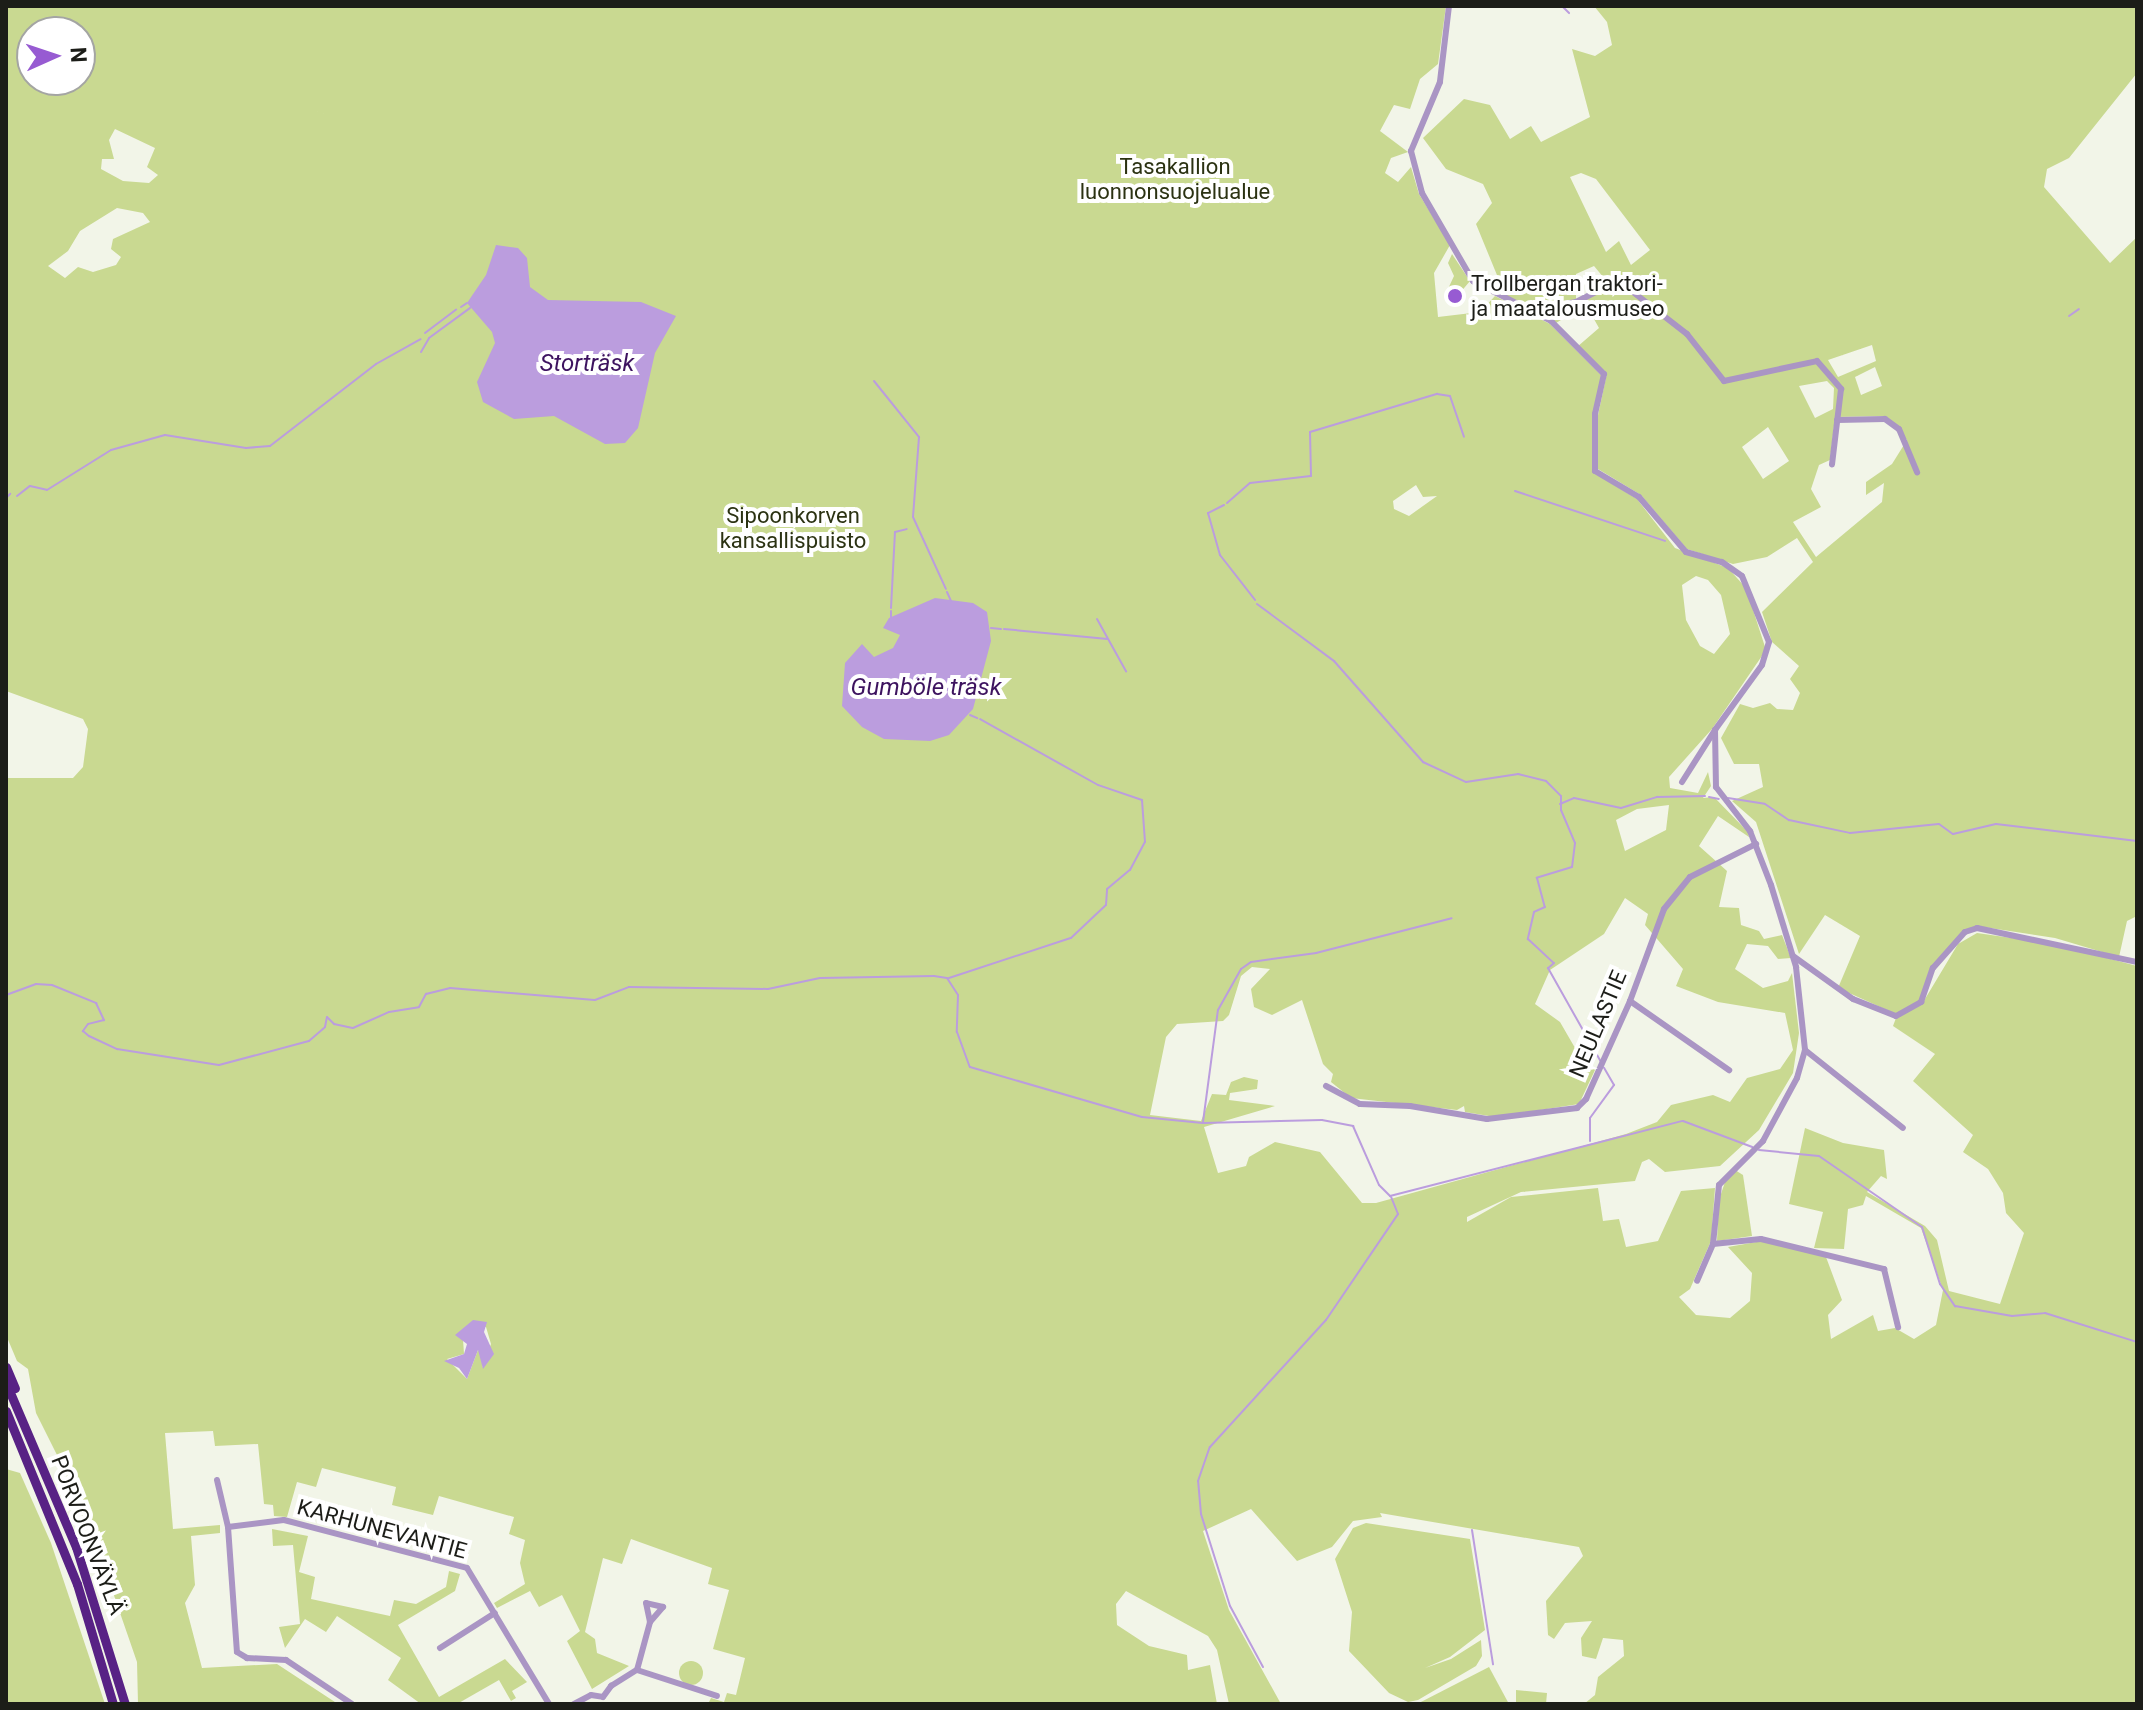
<!DOCTYPE html>
<html>
<head>
<meta charset="utf-8">
<style>
	body { margin:0 }
	#map { position:relative; width:2143px; height:1710px; overflow:hidden; background:#f2f5e8; font-family:Roboto,sans-serif }
	div>[style] { position:absolute }
	.green>* { inset:0; background:#c9d991 }
	.round { border-radius:50% }
	.water>* { inset:0; background:#bb9dde }
	.stream>* { height:2px; margin:-1px; padding:0 1px; transform-origin:1px; border-radius:1px; background:#bb9dde }
	.minor>* { height:6px; margin:-3px; padding:0 3px; transform-origin:3px; border-radius:3px; background:#aa95c4 }
	.highway>* { height:9px; margin:-4.5px; padding:0 4.5px; transform-origin:4.5px; border-radius:4.5px; background:#582285 }
	.dots>* { width:22px; height:22px; translate:-50% -50%; box-sizing:border-box; border:4px solid #fff; border-radius:50% }
	span { translate:-50% -50%; white-space:nowrap; text-align:center; line-height:1.15; -webkit-text-stroke:8px #fff; paint-order:stroke }
	.park-label { font-size:22px; color:#2b3212 }
	.poi-label { font-size:22px; color:#1c1d18 }
	.left { translate:0 -50%; text-align:left }
	.street-label { font-size:22px; color:#1c1d18 }
	.water-label { font-size:24px; color:#3d135f; font-style:italic }
	.frame { position:absolute; inset:0; border:8px solid #1c1d18; pointer-events:none }
	.north { position:absolute; left:16px; top:16px; width:80px; height:80px; box-sizing:border-box; background:#fff; border:2px solid #a4a5a3; border-radius:50%; rotate:87deg; font-size:22px; font-weight:700; line-height:32px; text-align:center; color:#1c1d18 }
	.north::after { content:''; display:block; margin:auto; width:28px; height:36px; background:#975bd2; clip-path:polygon(50% 0,100% 100%,50% 72%,0 100%) }
</style>
</head>
<body>
<div id="map">
	<div class="green">
		<div style="clip-path:polygon(evenodd,6px 6px,1446px 6px,1438px 64px,1420px 79px,1410px 109px,1394px 105px,1380px 131px,1408px 152px,1391px 158px,1385px 173px,1398px 182px,1411px 167px,1419px 194px,1450px 245px,1434px 273px,1438px 317px,1480px 312px,1495px 296px,1550px 324px,1601px 375px,1593px 472px,1637px 499px,1675px 548px,1728px 568px,1746px 588px,1766px 650px,1712px 729px,1669px 777px,1670px 788px,1698px 793px,1708px 772px,1711px 786px,1703px 798px,1714px 797px,1748px 832px,1749px 837px,1718px 816px,1699px 846px,1727px 871px,1719px 907px,1739px 908px,1741px 925px,1759px 931px,1764px 939px,1782px 935px,1791px 958px,1778px 959px,1768px 946px,1747px 944px,1735px 969px,1763px 988px,1788px 981px,1792px 973px,1799px 1033px,1793px 1073px,1759px 1130px,1720px 1166px,1665px 1172px,1649px 1159px,1642px 1162px,1635px 1181px,1521px 1192px,1467px 1217px,1467px 1222px,1511px 1197px,1598px 1188px,1603px 1221px,1619px 1219px,1626px 1247px,1658px 1241px,1681px 1191px,1715px 1188px,1711px 1241px,1690px 1289px,1679px 1297px,1696px 1315px,1730px 1318px,1750px 1301px,1752px 1273px,1728px 1247px,1762px 1241px,1826px 1257px,1842px 1300px,1828px 1315px,1831px 1339px,1873px 1315px,1878px 1331px,1895px 1328px,1914px 1339px,1936px 1325px,1943px 1290px,1921px 1228px,1866px 1196px,1863px 1205px,1848px 1209px,1844px 1249px,1814px 1248px,1823px 1212px,1789px 1204px,1805px 1128px,1843px 1143px,1884px 1150px,1887px 1179px,1881px 1176px,1867px 1192px,1925px 1226px,1937px 1240px,1949px 1291px,2000px 1304px,2024px 1233px,2006px 1213px,2003px 1193px,1988px 1169px,1963px 1152px,1973px 1135px,1913px 1081px,1935px 1054px,1893px 1026px,1896px 1018px,1922px 1004px,1958px 944px,1977px 933px,2054px 944px,2137px 966px,2137px 1704px,1584px 1704px,1595px 1695px,1598px 1677px,1624px 1656px,1623px 1640px,1603px 1638px,1596px 1659px,1582px 1656px,1581px 1638px,1592px 1621px,1565px 1623px,1554px 1639px,1548px 1635px,1546px 1601px,1583px 1556px,1579px 1547px,1380px 1513px,1382px 1517px,1353px 1521px,1332px 1547px,1297px 1561px,1251px 1509px,1203px 1531px,1229px 1610px,1281px 1704px,1229px 1704px,1217px 1650px,1208px 1636px,1126px 1591px,1116px 1604px,1117px 1625px,1149px 1646px,1187px 1655px,1188px 1670px,1210px 1665px,1217px 1704px,708px 1704px,711px 1698px,724px 1702px,727px 1693px,736px 1695px,745px 1658px,713px 1649px,729px 1590px,708px 1584px,712px 1568px,631px 1539px,622px 1564px,603px 1558px,585px 1632px,595px 1639px,597px 1653px,629px 1666px,592px 1689px,567px 1641px,580px 1631px,562px 1595px,539px 1607px,530px 1591px,497px 1608px,494px 1603px,525px 1584px,520px 1563px,525px 1540px,509px 1534px,514px 1517px,439px 1496px,433px 1515px,392px 1505px,396px 1487px,322px 1468px,316px 1487px,297px 1482px,287px 1517px,274px 1516px,273px 1505px,264px 1504px,258px 1444px,215px 1446px,213px 1431px,165px 1433px,173px 1529px,220px 1525px,220px 1533px,191px 1536px,195px 1585px,185px 1603px,202px 1668px,277px 1664px,338px 1704px,138px 1704px,137px 1662px,91px 1529px,71px 1499px,65px 1471px,36px 1413px,28px 1369px,17px 1361px,6px 1335px,6px 778px,73px 778px,83px 767px,88px 729px,83px 719px,6px 691px,6px 6px,32px 32px,80px 32px,80px 80px,32px 80px,32px 32px,6px 6px,115px 129px,155px 148px,147px 167px,158px 175px,149px 183px,123px 181px,101px 169px,102px 159px,114px 159px,109px 140px,115px 129px,6px 6px,117px 208px,143px 213px,150px 222px,113px 239px,111px 249px,121px 257px,116px 265px,93px 272px,78px 267px,65px 278px,48px 266px,68px 251px,80px 231px,117px 208px,6px 6px,1416px 485px,1423px 497px,1437px 496px,1409px 516px,1394px 509px,1393px 501px,1416px 485px,6px 6px,1696px 576px,1708px 580px,1721px 595px,1730px 634px,1714px 654px,1700px 646px,1686px 620px,1682px 585px,1696px 576px,6px 6px,1669px 805px,1666px 830px,1625px 851px,1616px 820px,1637px 809px,1669px 805px,6px 6px,1625px 898px,1648px 914px,1645px 925px,1683px 969px,1676px 986px,1718px 1002px,1785px 1013px,1793px 1050px,1780px 1069px,1747px 1078px,1730px 1102px,1713px 1095px,1671px 1105px,1657px 1122px,1626px 1134px,1376px 1203px,1362px 1203px,1320px 1152px,1275px 1142px,1249px 1157px,1246px 1166px,1218px 1173px,1204px 1127px,1275px 1106px,1229px 1100px,1230px 1093px,1257px 1089px,1258px 1080px,1244px 1077px,1231px 1082px,1226px 1095px,1212px 1094px,1201px 1121px,1150px 1115px,1166px 1037px,1177px 1024px,1223px 1021px,1229px 1015px,1241px 976px,1252px 967px,1270px 969px,1251px 989px,1254px 1007px,1272px 1015px,1302px 1000px,1323px 1064px,1333px 1074px,1331px 1082px,1351px 1098px,1457px 1110px,1464px 1106px,1465px 1112px,1495px 1117px,1579px 1104px,1595px 1070px,1582px 1060px,1560px 1022px,1535px 1004px,1550px 970px,1604px 934px,1625px 898px,6px 6px,470px 1326px,486px 1327px,491px 1344px,482px 1368px,484px 1357px,478px 1350px,467px 1379px,447px 1359px,464px 1354px,463px 1339px,470px 1326px)"></div>
		<div style="clip-path:polygon(evenodd,1594px 6px,2136px 6px,2137px 73px,2069px 158px,2047px 169px,2044px 187px,2110px 263px,2137px 237px,2137px 916px,2127px 921px,2119px 957px,2055px 938px,1977px 926px,1964px 930px,1931px 969px,1920px 1000px,1898px 1015px,1838px 988px,1860px 936px,1825px 915px,1799px 954px,1756px 822px,1732px 801px,1763px 787px,1759px 764px,1734px 764px,1721px 738px,1740px 704px,1753px 708px,1770px 703px,1777px 709px,1793px 710px,1800px 693px,1790px 679px,1799px 666px,1772px 642px,1762px 612px,1813px 562px,1797px 538px,1767px 557px,1733px 564px,1687px 549px,1641px 495px,1598px 469px,1598px 415px,1607px 373px,1577px 347px,1599px 328px,1586px 305px,1556px 323px,1506px 297px,1476px 224px,1492px 203px,1483px 184px,1446px 169px,1423px 138px,1464px 99px,1490px 105px,1510px 139px,1531px 126px,1541px 142px,1590px 117px,1572px 49px,1595px 56px,1612px 45px,1607px 22px,1594px 6px,1581px 173px,1596px 179px,1650px 250px,1631px 265px,1619px 241px,1606px 252px,1570px 177px,1581px 173px,1594px 6px,1594px 266px,1609px 284px,1576px 302px,1576px 274px,1594px 266px,1594px 6px,1872px 345px,1876px 361px,1838px 377px,1828px 360px,1872px 345px,1594px 6px,1875px 367px,1882px 386px,1861px 395px,1855px 377px,1875px 367px,1594px 6px,1827px 381px,1834px 388px,1833px 409px,1815px 418px,1799px 386px,1827px 381px,1594px 6px,1886px 416px,1907px 440px,1892px 464px,1866px 482px,1866px 495px,1884px 483px,1882px 502px,1816px 557px,1793px 522px,1821px 507px,1811px 489px,1819px 465px,1830px 460px,1835px 417px,1886px 416px,1594px 6px,1768px 427px,1789px 461px,1763px 479px,1742px 447px,1768px 427px)"></div>
		<div style="clip-path:polygon(1452px 254px,1470px 281px,1454px 300px,1447px 291px,1454px 276px,1448px 263px)"></div>
		<div style="clip-path:polygon(1735px 1170px,1743px 1175px,1752px 1236px,1717px 1241px,1719px 1200px,1726px 1179px)"></div>
		<div style="clip-path:polygon(6px 1469px,20px 1473px,51px 1543px,105px 1704px,6px 1704px)"></div>
		<div style="clip-path:polygon(1366px 1523px,1470px 1539px,1485px 1630px,1450px 1657px,1425px 1668px,1451px 1659px,1481px 1640px,1482px 1656px,1476px 1666px,1418px 1700px,1408px 1702px,1389px 1693px,1349px 1651px,1352px 1612px,1335px 1559px,1353px 1528px)"></div>
		<div style="clip-path:polygon(272px 1529px,308px 1536px,299px 1572px,315px 1577px,311px 1599px,390px 1616px,394px 1600px,416px 1604px,446px 1587px,449px 1571px,460px 1574px,455px 1591px,398px 1625px,439px 1697px,505px 1659px,527px 1682px,512px 1691px,516px 1698px,511px 1701px,499px 1680px,457px 1704px,421px 1704px,388px 1680px,401px 1658px,337px 1616px,326px 1632px,305px 1619px,285px 1648px,279px 1627px,300px 1624px,293px 1545px,273px 1546px)"></div>
		<div class="round" style="left:679px;top:1661px;width:24px;height:24px"></div>
		<div style="clip-path:polygon(1489px 1667px,1509px 1704px,1417px 1704px)"></div>
		<div style="clip-path:polygon(1516px 1690px,1547px 1693px,1546px 1704px,1516px 1704px)"></div>
	</div>
	<div class="water">
		<div style="clip-path:polygon(496px 245px,518px 248px,527px 258px,530px 287px,548px 300px,641px 302px,676px 316px,655px 353px,638px 428px,625px 443px,605px 444px,554px 416px,514px 419px,483px 402px,477px 382px,495px 343px,492px 332px,467px 303px,486px 275px)"></div>
		<div style="clip-path:polygon(935px 598px,973px 603px,987px 612px,991px 641px,973px 709px,949px 735px,930px 741px,884px 739px,862px 727px,842px 706px,845px 663px,862px 644px,874px 657px,893px 648px,900px 635px,883px 628px,889px 618px)"></div>
		<div style="clip-path:polygon(473px 1320px,487px 1322px,484px 1332px,494px 1354px,483px 1369px,478px 1350px,467px 1379px,459px 1368px,444px 1361px,464px 1354px,467px 1344px,455px 1335px)"></div>
	</div>
	<div class="stream">
		<div style="left:1562px;top:6px;width:10px;rotate:45deg"></div>
		<div style="left:461px;top:307px;width:7px;rotate:-34deg"></div>
		<div style="left:2069px;top:316px;width:12px;rotate:-35deg"></div>
		<div style="left:425px;top:333px;width:39px;rotate:-37deg"></div>
		<div style="left:421px;top:352px;width:16px;rotate:-60deg"></div>
		<div style="left:429px;top:338px;width:51px;rotate:-36.2deg"></div>
		<div style="left:874px;top:381px;width:72px;rotate:51.2deg"></div>
		<div style="left:919px;top:437px;width:80px;rotate:94.3deg"></div>
		<div style="left:913px;top:517px;width:79px;rotate:65.4deg"></div>
		<div style="left:1515px;top:491px;width:158px;rotate:18.4deg"></div>
		<div style="left:17px;top:496px;width:16px;rotate:-38deg"></div>
		<div style="left:30px;top:486px;width:17px;rotate:13deg"></div>
		<div style="left:47px;top:490px;width:75px;rotate:-32deg"></div>
		<div style="left:111px;top:450px;width:56px;rotate:-15.5deg"></div>
		<div style="left:165px;top:435px;width:82px;rotate:9.1deg"></div>
		<div style="left:246px;top:448px;width:24px;rotate:-5deg"></div>
		<div style="left:270px;top:446px;width:134px;rotate:-37.7deg"></div>
		<div style="left:376px;top:364px;width:51px;rotate:-29.1deg"></div>
		<div style="left:6px;top:498px;width:6px;rotate:-45deg"></div>
		<div style="left:1227px;top:503px;width:30px;rotate:-41deg"></div>
		<div style="left:1250px;top:483px;width:61px;rotate:-6.5deg"></div>
		<div style="left:1311px;top:476px;width:44px;rotate:-91.3deg"></div>
		<div style="left:1310px;top:432px;width:133px;rotate:-16.7deg"></div>
		<div style="left:1437px;top:394px;width:13px;rotate:9deg"></div>
		<div style="left:1450px;top:396px;width:43px;rotate:71.1deg"></div>
		<div style="left:1224px;top:505px;width:18px;rotate:153deg"></div>
		<div style="left:1208px;top:513px;width:44px;rotate:74.1deg"></div>
		<div style="left:1220px;top:555px;width:57px;rotate:52.1deg"></div>
		<div style="left:947px;top:592px;width:10px;rotate:66deg"></div>
		<div style="left:1257px;top:604px;width:96px;rotate:36.5deg"></div>
		<div style="left:1334px;top:661px;width:135px;rotate:48.6deg"></div>
		<div style="left:1423px;top:762px;width:47px;rotate:24.9deg"></div>
		<div style="left:1466px;top:782px;width:53px;rotate:-8.7deg"></div>
		<div style="left:1518px;top:774px;width:29px;rotate:14deg"></div>
		<div style="left:1546px;top:781px;width:21px;rotate:45deg"></div>
		<div style="left:1561px;top:796px;width:14px;rotate:90deg"></div>
		<div style="left:1561px;top:810px;width:36px;rotate:67deg"></div>
		<div style="left:1575px;top:843px;width:24px;rotate:97deg"></div>
		<div style="left:1572px;top:867px;width:37px;rotate:163deg"></div>
		<div style="left:1537px;top:878px;width:30px;rotate:75deg"></div>
		<div style="left:1545px;top:907px;width:12px;rotate:156deg"></div>
		<div style="left:1534px;top:912px;width:28px;rotate:103deg"></div>
		<div style="left:1528px;top:939px;width:35px;rotate:43deg"></div>
		<div style="left:1554px;top:963px;width:8px;rotate:140deg"></div>
		<div style="left:1548px;top:968px;width:108px;rotate:60.6deg"></div>
		<div style="left:891px;top:608px;width:76px;rotate:-87deg"></div>
		<div style="left:895px;top:532px;width:12px;rotate:-14deg"></div>
		<div style="left:891px;top:617px;width:6px;rotate:-90deg"></div>
		<div style="left:1097px;top:619px;width:60px;rotate:60.9deg"></div>
		<div style="left:991px;top:628px;width:10px;rotate:6deg"></div>
		<div style="left:1004px;top:629px;width:104px;rotate:5.5deg"></div>
		<div style="left:6px;top:691px;width:1px;rotate:90deg"></div>
		<div style="left:970px;top:715px;width:8px;rotate:23deg"></div>
		<div style="left:1709px;top:797px;width:10px;rotate:11deg"></div>
		<div style="left:1728px;top:798px;width:37px;rotate:9deg"></div>
		<div style="left:1765px;top:804px;width:29px;rotate:34deg"></div>
		<div style="left:1789px;top:820px;width:62px;rotate:12deg"></div>
		<div style="left:1850px;top:833px;width:89px;rotate:-5.8deg"></div>
		<div style="left:1939px;top:824px;width:17px;rotate:36deg"></div>
		<div style="left:1953px;top:834px;width:44px;rotate:-13.1deg"></div>
		<div style="left:1996px;top:824px;width:142px;rotate:6.9deg"></div>
		<div style="left:1560px;top:804px;width:15px;rotate:-23deg"></div>
		<div style="left:1574px;top:798px;width:48px;rotate:12deg"></div>
		<div style="left:1621px;top:808px;width:38px;rotate:-17deg"></div>
		<div style="left:1657px;top:797px;width:48px;rotate:-1.2deg"></div>
		<div style="left:949px;top:978px;width:128px;rotate:-18.2deg"></div>
		<div style="left:1071px;top:938px;width:48px;rotate:-43.3deg"></div>
		<div style="left:1106px;top:905px;width:16px;rotate:-86deg"></div>
		<div style="left:1107px;top:889px;width:30px;rotate:-40deg"></div>
		<div style="left:1130px;top:870px;width:32px;rotate:-62deg"></div>
		<div style="left:1145px;top:842px;width:42px;rotate:-94.1deg"></div>
		<div style="left:1142px;top:800px;width:46px;rotate:-161.2deg"></div>
		<div style="left:1098px;top:785px;width:135px;rotate:-150.8deg"></div>
		<div style="left:6px;top:995px;width:32px;rotate:-20deg"></div>
		<div style="left:36px;top:984px;width:16px;rotate:4deg"></div>
		<div style="left:52px;top:985px;width:48px;rotate:22.2deg"></div>
		<div style="left:96px;top:1003px;width:19px;rotate:65deg"></div>
		<div style="left:104px;top:1020px;width:16px;rotate:166deg"></div>
		<div style="left:88px;top:1024px;width:9px;rotate:126deg"></div>
		<div style="left:83px;top:1031px;width:8px;rotate:40deg"></div>
		<div style="left:89px;top:1036px;width:31px;rotate:25deg"></div>
		<div style="left:117px;top:1049px;width:103px;rotate:8.9deg"></div>
		<div style="left:219px;top:1065px;width:93px;rotate:-14.9deg"></div>
		<div style="left:309px;top:1041px;width:21px;rotate:-41deg"></div>
		<div style="left:325px;top:1027px;width:10px;rotate:-79deg"></div>
		<div style="left:327px;top:1017px;width:10px;rotate:45deg"></div>
		<div style="left:334px;top:1024px;width:19px;rotate:12deg"></div>
		<div style="left:353px;top:1028px;width:39px;rotate:-24deg"></div>
		<div style="left:389px;top:1012px;width:30px;rotate:-9deg"></div>
		<div style="left:419px;top:1007px;width:15px;rotate:-62deg"></div>
		<div style="left:426px;top:994px;width:25px;rotate:-14deg"></div>
		<div style="left:450px;top:988px;width:145px;rotate:4.7deg"></div>
		<div style="left:595px;top:1000px;width:36px;rotate:-21deg"></div>
		<div style="left:629px;top:987px;width:139px;rotate:0.8deg"></div>
		<div style="left:768px;top:989px;width:53px;rotate:-11.9deg"></div>
		<div style="left:820px;top:978px;width:114px;rotate:-1deg"></div>
		<div style="left:934px;top:976px;width:13px;rotate:9deg"></div>
		<div style="left:947px;top:978px;width:20px;rotate:57deg"></div>
		<div style="left:958px;top:995px;width:37px;rotate:92deg"></div>
		<div style="left:957px;top:1032px;width:37px;rotate:70deg"></div>
		<div style="left:970px;top:1067px;width:179px;rotate:16.2deg"></div>
		<div style="left:1142px;top:1117px;width:61px;rotate:5.6deg"></div>
		<div style="left:1203px;top:1123px;width:119px;rotate:-1.4deg"></div>
		<div style="left:1322px;top:1120px;width:32px;rotate:11deg"></div>
		<div style="left:1353px;top:1126px;width:64px;rotate:66.2deg"></div>
		<div style="left:1379px;top:1185px;width:16px;rotate:45deg"></div>
		<div style="left:1390px;top:1196px;width:302px;rotate:-14.4deg"></div>
		<div style="left:1683px;top:1121px;width:74px;rotate:20.6deg"></div>
		<div style="left:1203px;top:1122px;width:113px;rotate:-82.4deg"></div>
		<div style="left:1218px;top:1010px;width:47px;rotate:-60.7deg"></div>
		<div style="left:1241px;top:969px;width:12px;rotate:-35deg"></div>
		<div style="left:1251px;top:962px;width:66px;rotate:-7.9deg"></div>
		<div style="left:1316px;top:953px;width:140px;rotate:-14.4deg"></div>
		<div style="left:1590px;top:1141px;width:23px;rotate:-90deg"></div>
		<div style="left:1590px;top:1118px;width:41px;rotate:-54deg"></div>
		<div style="left:1614px;top:1085px;width:20px;rotate:-120deg"></div>
		<div style="left:1759px;top:1150px;width:60px;rotate:5.7deg"></div>
		<div style="left:1819px;top:1156px;width:125px;rotate:34.6deg"></div>
		<div style="left:1922px;top:1227px;width:60px;rotate:72.5deg"></div>
		<div style="left:1940px;top:1284px;width:27px;rotate:56deg"></div>
		<div style="left:1955px;top:1306px;width:58px;rotate:10deg"></div>
		<div style="left:2012px;top:1316px;width:33px;rotate:-5deg"></div>
		<div style="left:2045px;top:1313px;width:96px;rotate:17.5deg"></div>
		<div style="left:1472px;top:1530px;width:136px;rotate:81.1deg"></div>
		<div style="left:1263px;top:1667px;width:69px;rotate:-118.4deg"></div>
		<div style="left:1230px;top:1606px;width:96px;rotate:-107.5deg"></div>
		<div style="left:1201px;top:1514px;width:33px;rotate:-95deg"></div>
		<div style="left:1198px;top:1481px;width:36px;rotate:-71deg"></div>
		<div style="left:1210px;top:1447px;width:172px;rotate:-47.6deg"></div>
		<div style="left:1326px;top:1320px;width:128px;rotate:-55.8deg"></div>
		<div style="left:1398px;top:1214px;width:18px;rotate:-112deg"></div>
	</div>
	<div class="minor">
		<div style="left:1449px;top:6px;width:77px;rotate:96.8deg"></div>
		<div style="left:1440px;top:82px;width:75px;rotate:112.8deg"></div>
		<div style="left:1411px;top:151px;width:43px;rotate:75.3deg"></div>
		<div style="left:1422px;top:193px;width:102px;rotate:59.9deg"></div>
		<div style="left:1473px;top:281px;width:88px;rotate:27.1deg"></div>
		<div style="left:1551px;top:321px;width:75px;rotate:45deg"></div>
		<div style="left:1604px;top:374px;width:41px;rotate:102.7deg"></div>
		<div style="left:1595px;top:414px;width:57px;rotate:90deg"></div>
		<div style="left:1595px;top:471px;width:51px;rotate:30.6deg"></div>
		<div style="left:1639px;top:497px;width:72px;rotate:49.5deg"></div>
		<div style="left:1686px;top:552px;width:37px;rotate:16deg"></div>
		<div style="left:1722px;top:562px;width:24px;rotate:35deg"></div>
		<div style="left:1742px;top:576px;width:71px;rotate:67.8deg"></div>
		<div style="left:1769px;top:642px;width:24px;rotate:107deg"></div>
		<div style="left:1762px;top:665px;width:80px;rotate:125.9deg"></div>
		<div style="left:1715px;top:730px;width:57px;rotate:89deg"></div>
		<div style="left:1716px;top:787px;width:56px;rotate:52.3deg"></div>
		<div style="left:1750px;top:831px;width:58px;rotate:68.7deg"></div>
		<div style="left:1771px;top:885px;width:86px;rotate:73deg"></div>
		<div style="left:1796px;top:967px;width:83px;rotate:83.8deg"></div>
		<div style="left:1805px;top:1050px;width:29px;rotate:106deg"></div>
		<div style="left:1797px;top:1078px;width:72px;rotate:118.4deg"></div>
		<div style="left:1763px;top:1141px;width:62px;rotate:135deg"></div>
		<div style="left:1719px;top:1185px;width:59px;rotate:95.8deg"></div>
		<div style="left:1713px;top:1244px;width:40px;rotate:113.4deg"></div>
		<div style="left:1530px;top:310px;width:47px;rotate:-9.9deg"></div>
		<div style="left:1576px;top:302px;width:37px;rotate:-27deg"></div>
		<div style="left:1609px;top:285px;width:15px"></div>
		<div style="left:1624px;top:285px;width:80px;rotate:37.9deg"></div>
		<div style="left:1687px;top:334px;width:60px;rotate:51.8deg"></div>
		<div style="left:1724px;top:381px;width:95px;rotate:-12.1deg"></div>
		<div style="left:1817px;top:361px;width:37px;rotate:49deg"></div>
		<div style="left:1841px;top:389px;width:76px;rotate:96.8deg"></div>
		<div style="left:1837px;top:420px;width:48px;rotate:-1.2deg"></div>
		<div style="left:1885px;top:419px;width:17px;rotate:36deg"></div>
		<div style="left:1899px;top:429px;width:47px;rotate:67.3deg"></div>
		<div style="left:1682px;top:782px;width:62px;rotate:-57.6deg"></div>
		<div style="left:1793px;top:956px;width:74px;rotate:35.6deg"></div>
		<div style="left:1853px;top:999px;width:46px;rotate:21.6deg"></div>
		<div style="left:1896px;top:1016px;width:29px;rotate:-29deg"></div>
		<div style="left:1921px;top:1002px;width:36px;rotate:-71deg"></div>
		<div style="left:1933px;top:968px;width:48px;rotate:-48.4deg"></div>
		<div style="left:1965px;top:932px;width:13px;rotate:-18deg"></div>
		<div style="left:1977px;top:928px;width:164px;rotate:12deg"></div>
		<div style="left:1630px;top:1001px;width:121px;rotate:34.9deg"></div>
		<div style="left:1805px;top:1050px;width:125px;rotate:38.5deg"></div>
		<div style="left:1326px;top:1086px;width:38px;rotate:28deg"></div>
		<div style="left:1360px;top:1104px;width:50px;rotate:2.3deg"></div>
		<div style="left:1410px;top:1106px;width:78px;rotate:9.6deg"></div>
		<div style="left:1487px;top:1119px;width:91px;rotate:-7deg"></div>
		<div style="left:1577px;top:1108px;width:13px;rotate:-45deg"></div>
		<div style="left:1586px;top:1099px;width:107px;rotate:-65.8deg"></div>
		<div style="left:1630px;top:1001px;width:98px;rotate:-69.7deg"></div>
		<div style="left:1664px;top:909px;width:41px;rotate:-50.9deg"></div>
		<div style="left:1690px;top:877px;width:74px;rotate:-26.6deg"></div>
		<div style="left:1713px;top:1244px;width:48px;rotate:-5.9deg"></div>
		<div style="left:1761px;top:1239px;width:127px;rotate:13.7deg"></div>
		<div style="left:1884px;top:1269px;width:60px;rotate:76.4deg"></div>
		<div style="left:217px;top:1480px;width:48px;rotate:76.8deg"></div>
		<div style="left:228px;top:1527px;width:125px;rotate:85.9deg"></div>
		<div style="left:237px;top:1652px;width:12px;rotate:31deg"></div>
		<div style="left:247px;top:1658px;width:39px;rotate:3deg"></div>
		<div style="left:286px;top:1660px;width:79px;rotate:33.7deg"></div>
		<div style="left:228px;top:1527px;width:56px;rotate:-7.1deg"></div>
		<div style="left:284px;top:1520px;width:189px;rotate:14.7deg"></div>
		<div style="left:467px;top:1568px;width:159px;rotate:58.9deg"></div>
		<div style="left:440px;top:1648px;width:65px;rotate:-32.5deg"></div>
		<div style="left:637px;top:1670px;width:50px;rotate:-74.8deg"></div>
		<div style="left:650px;top:1622px;width:20px;rotate:-49deg"></div>
		<div style="left:663px;top:1607px;width:17px;rotate:-167deg"></div>
		<div style="left:646px;top:1603px;width:19px;rotate:78deg"></div>
		<div style="left:637px;top:1670px;width:84px;rotate:18deg"></div>
		<div style="left:603px;top:1697px;width:14px;rotate:-54deg"></div>
		<div style="left:611px;top:1686px;width:31px;rotate:-32deg"></div>
		<div style="left:574px;top:1704px;width:19px;rotate:-28deg"></div>
		<div style="left:591px;top:1695px;width:12px;rotate:9deg"></div>
	</div>
	<div class="highway">
		<div style="left:6px;top:1367px;width:23px;rotate:67deg"></div>
		<div style="left:6px;top:1383px;width:178px;rotate:66.9deg"></div>
		<div style="left:76px;top:1547px;width:164px;rotate:72.7deg"></div>
		<div style="left:6px;top:1411px;width:187px;rotate:67.7deg"></div>
		<div style="left:77px;top:1584px;width:125px;rotate:73.3deg"></div>
	</div>
	<div class="dots">
		<div style="left:1455px;top:296px;background:#975bd2"></div>
	</div>
	<div class="park-label">
		<span style="left:1175px;top:179px">Tasakallion<br>luonnonsuojelualue</span>
		<span style="left:793px;top:528px">Sipoonkorven<br>kansallispuisto</span>
	</div>
	<div class="poi-label">
		<span class="left" style="left:1471px;top:296px">Trollbergan traktori-<br>ja maatalousmuseo</span>
	</div>
	<div class="street-label">
		<span style="left:1598px;top:1024px;rotate:-67deg">NEULASTIE</span>
		<span style="left:382px;top:1529px;rotate:15deg">KARHUNEVANTIE</span>
		<span style="left:88px;top:1535px;rotate:69deg">PORVOONVÄYLÄ</span>
	</div>
	<div class="water-label">
		<span style="left:587px;top:364px">Storträsk</span>
		<span style="left:926px;top:688px">Gumböle träsk</span>
	</div>
	<div class="frame"></div>
	<div class="north">N</div>
</div>
</body>
</html>
